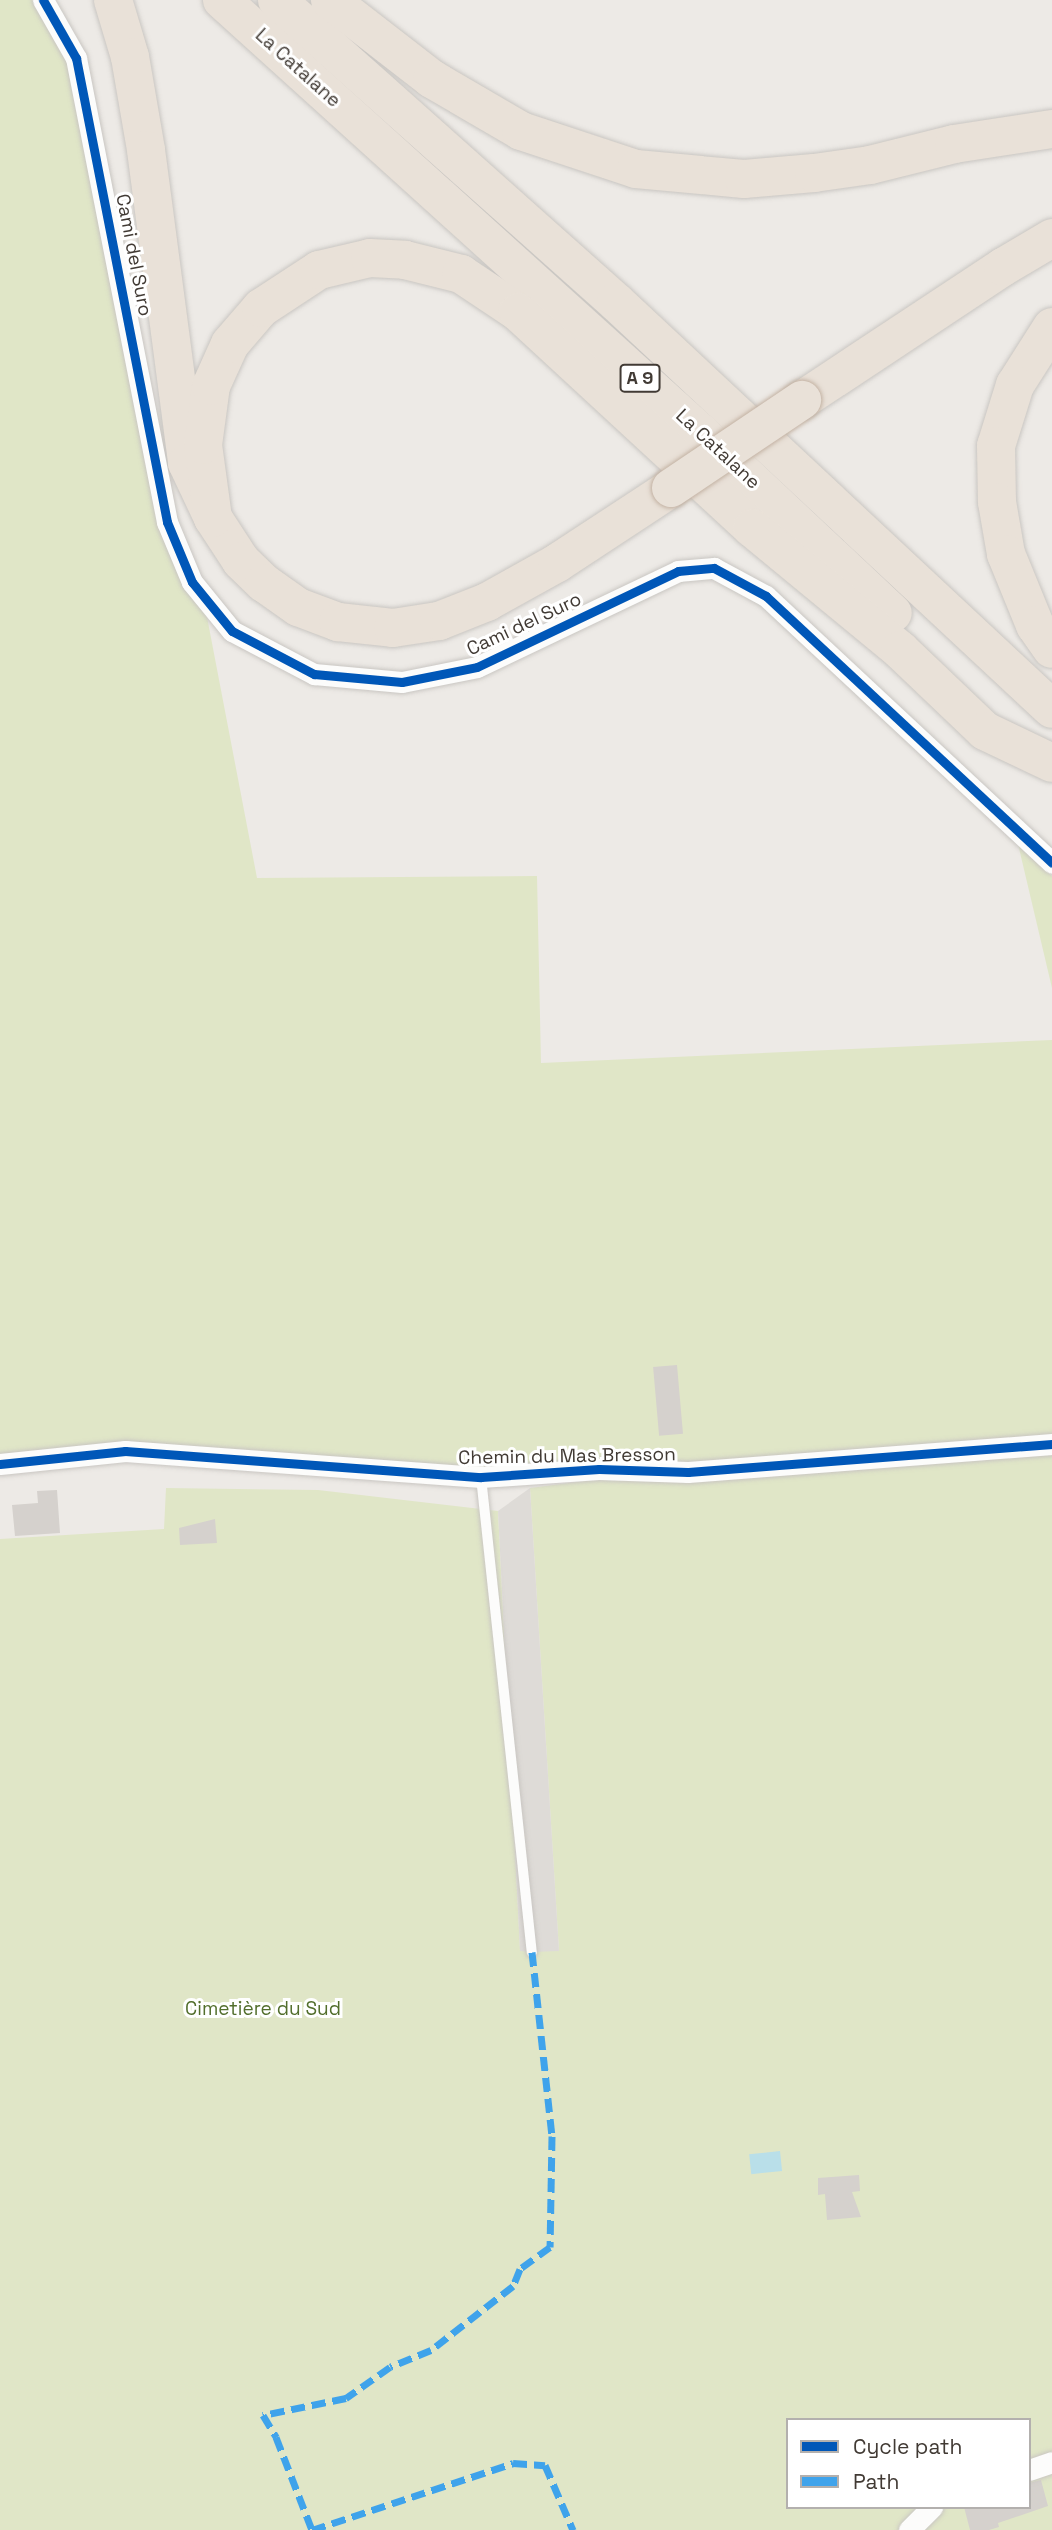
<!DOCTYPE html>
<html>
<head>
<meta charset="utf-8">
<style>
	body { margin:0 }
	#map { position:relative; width:1052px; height:2530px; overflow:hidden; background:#edeae6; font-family:"Space Grotesk",sans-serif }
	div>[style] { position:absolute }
	.green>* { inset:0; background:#e0e6c7 }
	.parking>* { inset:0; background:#dedbd7 }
	.water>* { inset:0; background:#b9dfe9; transform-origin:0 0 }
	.building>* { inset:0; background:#d5d1cd; transform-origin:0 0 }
	.roads { filter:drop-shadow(0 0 2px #c9c6c2) drop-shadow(0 0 2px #c9c6c2) }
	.service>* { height:10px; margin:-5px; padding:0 5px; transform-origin:5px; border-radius:5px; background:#fcfcfb }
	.minor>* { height:21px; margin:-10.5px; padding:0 10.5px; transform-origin:10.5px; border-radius:10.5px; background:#fcfcfb }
	.motorway>* { height:38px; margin:-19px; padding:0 19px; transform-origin:19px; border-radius:19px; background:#e9e1d8 }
	.bridges { filter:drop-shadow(0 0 2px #c3b2a3) drop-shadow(0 0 2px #c3b2a3) }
	.motorway-bridge>* { height:38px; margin:-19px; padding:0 19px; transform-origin:19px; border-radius:19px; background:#e9e1d8 }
	.quiet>* { height:7px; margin-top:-3.5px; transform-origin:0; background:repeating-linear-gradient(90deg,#3fa3eb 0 14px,transparent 0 21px) }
	.cycleway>* { height:9px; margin:-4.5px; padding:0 4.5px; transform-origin:4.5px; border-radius:4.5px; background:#0057b8 }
	span { translate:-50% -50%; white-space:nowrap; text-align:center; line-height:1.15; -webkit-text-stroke:6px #fff; paint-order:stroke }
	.shield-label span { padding:2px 5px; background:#fff; border:2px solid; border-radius:5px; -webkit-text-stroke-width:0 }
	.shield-label { font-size:18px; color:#413a34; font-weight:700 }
	.street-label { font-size:19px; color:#413a34 }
	.park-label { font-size:19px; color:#526e2c }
	.legend { position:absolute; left:786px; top:2418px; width:245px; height:91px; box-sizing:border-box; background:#fff; border:2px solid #b3b0ae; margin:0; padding:9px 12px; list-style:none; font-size:21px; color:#413a34 }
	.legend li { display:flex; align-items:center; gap:14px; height:35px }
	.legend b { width:35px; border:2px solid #b3b0ae }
</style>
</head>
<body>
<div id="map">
	<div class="green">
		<div style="clip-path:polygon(0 0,33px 0,67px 62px,159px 524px,207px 617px,257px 878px,537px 876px,541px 1063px,1052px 1040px,1052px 1435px,688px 1463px,480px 1468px,0 1455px)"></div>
		<div style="clip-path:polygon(1018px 844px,1052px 876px,1052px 988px)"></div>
		<div style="clip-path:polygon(evenodd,1052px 1453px,1052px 2530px,0 2530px,0 1539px,164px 1529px,166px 1488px,318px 1490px,498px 1511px,520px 1950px,559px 1951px,530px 1488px,599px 1479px,1052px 1453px,788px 2420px,1029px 2420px,1029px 2507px,788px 2507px,788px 2420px)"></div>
	</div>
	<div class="parking">
		<div style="clip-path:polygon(530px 1488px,559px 1951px,532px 1952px,520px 1951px,498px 1511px)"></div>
	</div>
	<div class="water">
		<div style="left:780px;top:2151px;width:20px;height:31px;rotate:84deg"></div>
	</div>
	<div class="building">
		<div style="left:677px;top:1365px;width:69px;height:24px;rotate:85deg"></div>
		<div style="clip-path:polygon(57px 1490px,60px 1533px,15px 1536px,12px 1505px,38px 1503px,37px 1491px)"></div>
		<div style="clip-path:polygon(215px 1519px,217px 1543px,180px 1545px,179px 1528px)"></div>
		<div style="clip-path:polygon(859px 2175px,860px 2191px,852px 2192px,861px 2217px,827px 2220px,825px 2194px,818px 2195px,818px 2178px)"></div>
		<div style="clip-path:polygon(1041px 2480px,1048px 2506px,998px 2523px,999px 2527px,989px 2530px,970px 2530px,964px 2507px,1029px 2507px,1029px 2483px)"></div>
	</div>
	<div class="roads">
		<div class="service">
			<div style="left:481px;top:1477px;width:478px;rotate:83.9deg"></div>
		</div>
		<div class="minor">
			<div style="left:43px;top:0;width:67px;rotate:60.4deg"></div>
			<div style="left:76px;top:58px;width:473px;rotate:78.9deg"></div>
			<div style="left:167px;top:522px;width:65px;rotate:67.4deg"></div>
			<div style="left:192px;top:582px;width:63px;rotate:50.8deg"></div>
			<div style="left:232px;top:631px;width:93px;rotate:27.7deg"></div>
			<div style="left:314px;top:674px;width:88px;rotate:5.2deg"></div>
			<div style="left:402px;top:682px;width:76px;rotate:-11.3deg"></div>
			<div style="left:477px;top:667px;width:223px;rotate:-25.5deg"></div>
			<div style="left:678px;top:571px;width:36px;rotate:-5deg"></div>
			<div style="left:714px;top:568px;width:59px;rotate:28.3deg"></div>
			<div style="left:766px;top:596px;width:391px;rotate:43deg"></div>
			<div style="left:0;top:1464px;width:126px;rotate:-5.9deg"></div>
			<div style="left:125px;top:1451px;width:357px;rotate:4.2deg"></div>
			<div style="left:481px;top:1477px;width:118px;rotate:-3.9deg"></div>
			<div style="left:599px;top:1469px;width:89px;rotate:1.9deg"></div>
			<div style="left:688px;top:1472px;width:365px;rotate:-4.4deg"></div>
			<div style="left:1029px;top:2470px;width:24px;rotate:-19deg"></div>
			<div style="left:909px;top:2530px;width:33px;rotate:-45deg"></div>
		</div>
		<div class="motorway">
			<div style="left:113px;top:0;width:59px;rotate:73.4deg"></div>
			<div style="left:130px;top:57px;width:94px;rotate:80.2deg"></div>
			<div style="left:146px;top:150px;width:316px;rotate:82.5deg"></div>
			<div style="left:187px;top:463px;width:61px;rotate:64.7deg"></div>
			<div style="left:213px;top:518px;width:51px;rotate:56.9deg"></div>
			<div style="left:241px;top:561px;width:32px;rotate:44deg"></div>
			<div style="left:264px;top:583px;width:42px;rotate:35.2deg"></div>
			<div style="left:298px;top:607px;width:43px;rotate:20.6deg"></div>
			<div style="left:338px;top:622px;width:55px;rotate:6.2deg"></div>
			<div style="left:393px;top:628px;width:47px;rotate:-8.7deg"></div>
			<div style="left:439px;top:621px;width:52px;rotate:-21.6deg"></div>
			<div style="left:487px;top:602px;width:80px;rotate:-29.1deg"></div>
			<div style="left:557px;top:563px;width:136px;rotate:-33.3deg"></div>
			<div style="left:222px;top:0;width:646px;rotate:42.11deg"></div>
			<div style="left:701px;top:433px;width:263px;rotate:43.2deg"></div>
			<div style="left:277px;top:0;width:454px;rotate:41.7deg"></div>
			<div style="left:616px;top:302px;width:596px;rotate:43.03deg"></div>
			<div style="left:330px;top:0;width:129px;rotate:37.8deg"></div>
			<div style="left:432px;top:79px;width:103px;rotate:30.3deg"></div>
			<div style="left:521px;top:131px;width:121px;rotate:18.3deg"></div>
			<div style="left:636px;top:169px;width:108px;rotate:5.3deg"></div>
			<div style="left:744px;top:179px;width:70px;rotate:-4.9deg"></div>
			<div style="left:814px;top:173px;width:57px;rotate:-8.1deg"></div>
			<div style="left:870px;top:165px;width:87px;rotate:-14deg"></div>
			<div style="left:954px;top:144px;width:99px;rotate:-8.7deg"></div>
			<div style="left:1052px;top:327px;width:69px;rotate:122.5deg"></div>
			<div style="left:1015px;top:385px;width:64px;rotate:107.3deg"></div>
			<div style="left:996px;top:446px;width:56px;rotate:89deg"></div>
			<div style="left:997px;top:502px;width:53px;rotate:80.2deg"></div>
			<div style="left:1006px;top:554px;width:77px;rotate:67.8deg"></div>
			<div style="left:1035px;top:625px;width:29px;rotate:55deg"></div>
			<div style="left:802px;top:400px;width:241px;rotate:-33.5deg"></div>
			<div style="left:1003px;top:267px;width:57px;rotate:-30.6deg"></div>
			<div style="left:213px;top:518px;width:74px;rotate:-97.8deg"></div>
			<div style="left:203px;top:445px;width:60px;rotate:-82.3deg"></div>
			<div style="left:211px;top:386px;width:46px;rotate:-65.7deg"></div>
			<div style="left:230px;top:344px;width:48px;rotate:-49.3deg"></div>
			<div style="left:261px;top:308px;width:69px;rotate:-33.2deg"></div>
			<div style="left:319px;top:270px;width:52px;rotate:-13.2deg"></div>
			<div style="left:370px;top:258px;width:35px;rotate:3deg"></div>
			<div style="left:405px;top:260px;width:58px;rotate:14deg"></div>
			<div style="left:461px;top:274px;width:69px;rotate:33.7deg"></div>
			<div style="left:518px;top:312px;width:318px;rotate:42.7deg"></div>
			<div style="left:752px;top:528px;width:192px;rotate:39.5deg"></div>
			<div style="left:900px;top:650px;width:117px;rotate:43.6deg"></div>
			<div style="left:985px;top:731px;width:74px;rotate:25.5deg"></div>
		</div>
	</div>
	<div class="bridges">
		<div class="motorway-bridge">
			<div style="left:671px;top:488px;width:158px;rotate:-33.9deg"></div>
		</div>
	</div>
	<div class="quiet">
		<div style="left:532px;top:1952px;width:185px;rotate:83.8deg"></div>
		<div style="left:552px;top:2136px;width:111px;rotate:91deg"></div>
		<div style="left:550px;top:2247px;width:37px;rotate:144deg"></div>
		<div style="left:520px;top:2269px;width:18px;rotate:112deg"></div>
		<div style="left:513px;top:2286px;width:104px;rotate:142deg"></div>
		<div style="left:431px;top:2350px;width:44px;rotate:157.5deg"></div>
		<div style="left:390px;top:2367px;width:54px;rotate:144.8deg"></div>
		<div style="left:346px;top:2398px;width:85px;rotate:168.4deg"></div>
		<div style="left:263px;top:2415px;width:26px;rotate:59deg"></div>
		<div style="left:276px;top:2437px;width:100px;rotate:68.8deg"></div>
		<div style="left:312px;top:2530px;width:212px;rotate:-18.4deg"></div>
		<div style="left:513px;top:2463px;width:32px;rotate:4deg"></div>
		<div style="left:545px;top:2465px;width:71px;rotate:66.7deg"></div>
	</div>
	<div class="cycleway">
		<div style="left:43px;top:0;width:67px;rotate:60.4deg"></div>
		<div style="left:76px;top:58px;width:473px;rotate:78.9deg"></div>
		<div style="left:167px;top:522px;width:65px;rotate:67.4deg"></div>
		<div style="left:192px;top:582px;width:63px;rotate:50.8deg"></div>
		<div style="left:232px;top:631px;width:93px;rotate:27.7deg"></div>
		<div style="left:314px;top:674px;width:88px;rotate:5.2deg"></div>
		<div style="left:402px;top:682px;width:76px;rotate:-11.3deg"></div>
		<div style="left:477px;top:667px;width:223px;rotate:-25.5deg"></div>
		<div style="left:678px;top:571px;width:36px;rotate:-5deg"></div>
		<div style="left:714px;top:568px;width:59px;rotate:28.3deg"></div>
		<div style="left:766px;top:596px;width:391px;rotate:43deg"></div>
		<div style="left:0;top:1464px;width:126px;rotate:-5.9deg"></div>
		<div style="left:125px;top:1451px;width:357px;rotate:4.2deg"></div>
		<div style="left:481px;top:1477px;width:118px;rotate:-3.9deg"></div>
		<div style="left:599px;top:1469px;width:89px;rotate:1.9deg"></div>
		<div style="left:688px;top:1472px;width:365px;rotate:-4.4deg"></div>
	</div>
	<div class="shield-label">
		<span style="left:640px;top:378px">A 9</span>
	</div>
	<div class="street-label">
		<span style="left:298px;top:68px;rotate:42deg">La Catalane</span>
		<span style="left:134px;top:255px;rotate:79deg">Cami del Suro</span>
		<span style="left:718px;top:449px;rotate:43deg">La Catalane</span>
		<span style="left:524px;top:624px;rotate:-25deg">Cami del Suro</span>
		<span style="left:567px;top:1456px;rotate:-1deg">Chemin du Mas Bresson</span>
	</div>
	<div class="park-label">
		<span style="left:263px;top:2009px">Cimetière du Sud</span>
	</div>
	<ul class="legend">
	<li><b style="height:9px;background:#0057b8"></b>Cycle path</li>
	<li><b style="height:9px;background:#3fa3eb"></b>Path</li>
	</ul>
</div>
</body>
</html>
